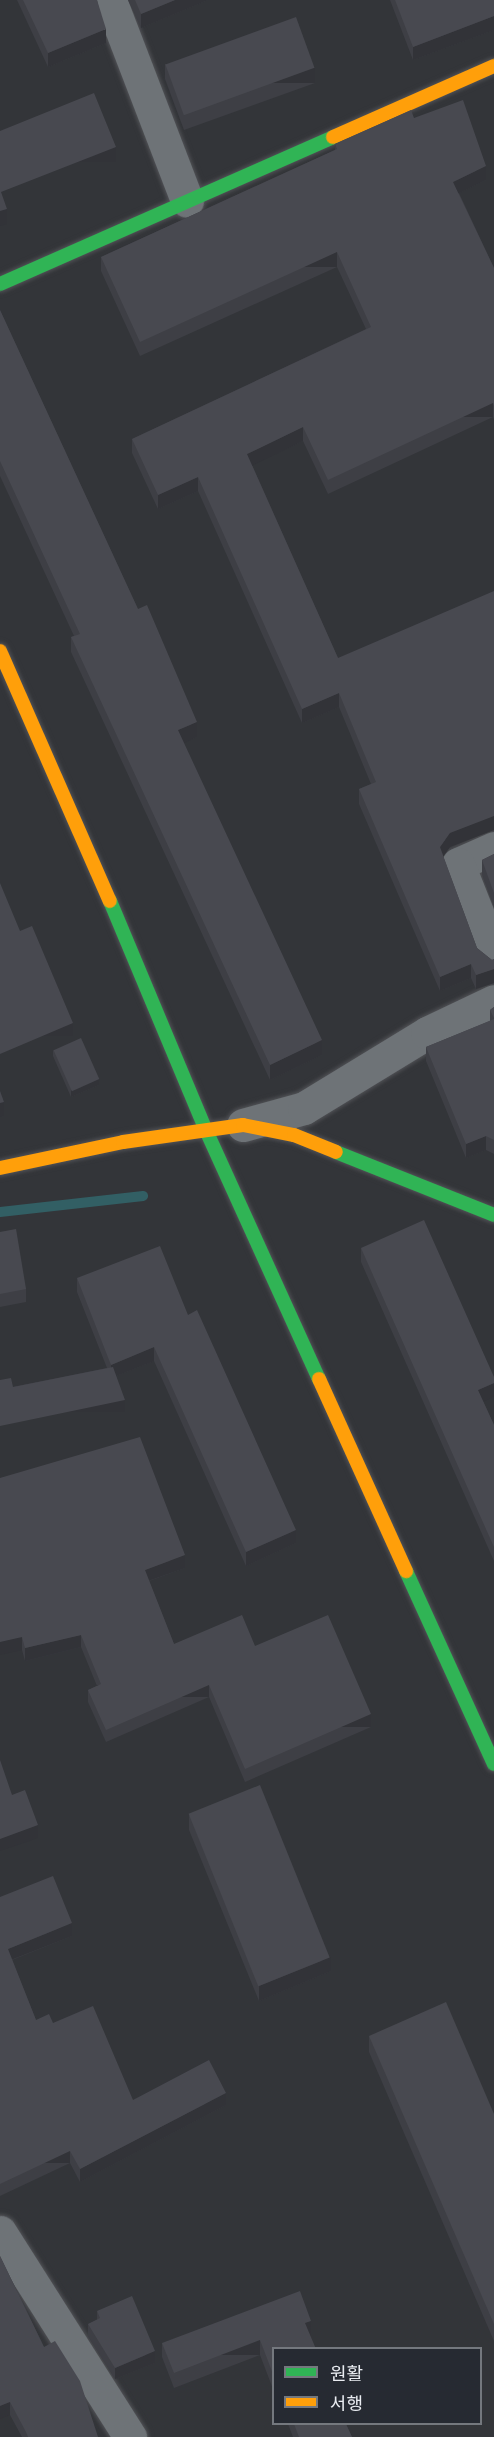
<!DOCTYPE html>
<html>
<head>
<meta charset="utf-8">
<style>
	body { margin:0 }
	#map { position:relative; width:494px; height:2437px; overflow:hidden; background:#333539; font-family:"Work Sans","Noto Sans KR",sans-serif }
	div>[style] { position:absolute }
	.stream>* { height:10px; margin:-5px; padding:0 5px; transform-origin:5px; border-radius:5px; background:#325f64 }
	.roads { filter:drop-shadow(0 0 2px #515256) drop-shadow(0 0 2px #515256) }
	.street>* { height:33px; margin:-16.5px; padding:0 16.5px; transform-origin:16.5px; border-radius:16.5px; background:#6e7377 }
	.fast>* { height:14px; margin:-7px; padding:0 7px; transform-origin:7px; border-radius:7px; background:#30b455 }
	.slow>* { height:14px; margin:-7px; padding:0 7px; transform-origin:7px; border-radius:7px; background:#ff9f0a }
	.wall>* { inset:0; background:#3e3f45 }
	.shaded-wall>* { inset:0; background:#323338; transform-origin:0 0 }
	.building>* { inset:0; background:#484950; transform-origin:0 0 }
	span { translate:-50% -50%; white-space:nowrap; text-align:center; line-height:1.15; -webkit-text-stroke:4.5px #262a32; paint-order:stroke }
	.legend { position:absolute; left:272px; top:2347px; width:210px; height:78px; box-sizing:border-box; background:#262a32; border:2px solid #74787e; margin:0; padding:8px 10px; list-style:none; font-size:18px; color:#e9ecf1 }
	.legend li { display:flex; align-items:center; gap:12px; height:30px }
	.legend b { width:30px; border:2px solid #74787e }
</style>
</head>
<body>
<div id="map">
	<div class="stream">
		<div style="left:0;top:1212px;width:144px;rotate:-6.4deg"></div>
	</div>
	<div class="roads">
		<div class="street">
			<div style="left:110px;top:0;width:215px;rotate:69deg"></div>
			<div style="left:494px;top:848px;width:39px;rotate:156deg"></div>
			<div style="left:458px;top:864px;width:98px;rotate:68.4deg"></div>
			<div style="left:243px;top:1125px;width:63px;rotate:-15.6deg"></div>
			<div style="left:304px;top:1108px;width:144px;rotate:-31.4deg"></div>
			<div style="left:427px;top:1033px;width:74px;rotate:-25.5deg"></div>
			<div style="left:0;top:2232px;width:243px;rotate:57.6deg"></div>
		</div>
		<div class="fast">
			<div style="left:0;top:284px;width:364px;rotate:-23.8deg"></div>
			<div style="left:110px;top:901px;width:246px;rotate:67.3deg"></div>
			<div style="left:205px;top:1128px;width:276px;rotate:65.6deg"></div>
			<div style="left:336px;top:1152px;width:170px;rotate:21.7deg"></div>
			<div style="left:406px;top:1571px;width:212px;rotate:65.5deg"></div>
		</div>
		<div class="slow">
			<div style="left:333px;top:137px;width:176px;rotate:-23.8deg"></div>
			<div style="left:0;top:651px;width:273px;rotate:66.3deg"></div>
			<div style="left:0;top:1168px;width:126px;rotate:-11.9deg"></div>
			<div style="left:123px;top:1142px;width:121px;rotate:-8.1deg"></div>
			<div style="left:243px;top:1125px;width:52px;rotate:11.1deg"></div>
			<div style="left:294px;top:1135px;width:45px;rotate:22deg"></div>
			<div style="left:319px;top:1379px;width:211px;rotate:65.6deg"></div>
		</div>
	</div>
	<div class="wall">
		<div style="clip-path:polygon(17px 0,97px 0,106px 43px,48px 67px)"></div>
		<div style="clip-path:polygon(128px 0,208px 0,141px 28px)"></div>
		<div style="clip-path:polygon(390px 0,494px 0,494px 30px,413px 60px)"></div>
		<div style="clip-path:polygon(165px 64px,315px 83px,184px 130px,165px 79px)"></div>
		<div style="clip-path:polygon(414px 118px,486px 180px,459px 193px,494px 268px,494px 420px,493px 417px,328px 494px,303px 441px,252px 465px,338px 658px,450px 847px,443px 856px,477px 948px,492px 960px,494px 959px,494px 983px,476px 989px,471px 978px,440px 991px,359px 804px,359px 789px,371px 784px,339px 707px,302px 723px,198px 491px,158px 509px,132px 453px,132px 439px,366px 329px,337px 267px,140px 356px,101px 271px,101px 257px,335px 150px,335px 144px)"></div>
		<div style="clip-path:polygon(0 310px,197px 737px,183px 743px,322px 1055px,270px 1080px,71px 652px,71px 637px,74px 636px,0 476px)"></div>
		<div style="clip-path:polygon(494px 854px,494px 907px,482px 874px,482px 860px)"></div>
		<div style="clip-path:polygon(494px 1007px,494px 1154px,486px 1150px,466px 1158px,426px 1061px,426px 1047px,490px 1021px,490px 1010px)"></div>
		<div style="clip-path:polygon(53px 1050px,99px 1085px,71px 1097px,53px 1056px)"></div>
		<div style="clip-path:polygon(0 1232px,26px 1289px,26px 1302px,0 1307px)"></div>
		<div style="clip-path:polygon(361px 1248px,494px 1377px,494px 1397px,483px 1401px,494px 1425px,494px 1561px,361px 1262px)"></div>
		<div style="clip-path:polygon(77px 1278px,188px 1315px,296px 1543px,246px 1566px,154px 1361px,116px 1376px,125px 1412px,13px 1387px,107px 1368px,77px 1292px)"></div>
		<div style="clip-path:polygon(0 1478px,185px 1568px,149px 1581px,174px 1644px,255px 1646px,371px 1727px,245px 1782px,209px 1697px,106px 1742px,88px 1702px,88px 1690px,97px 1686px,81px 1647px,25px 1661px,22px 1650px)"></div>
		<div style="clip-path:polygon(189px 1815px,331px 1971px,259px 2001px,189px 1830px)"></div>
		<div style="clip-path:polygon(0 1897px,72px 1936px,12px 1960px,36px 2020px,53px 2023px,133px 2100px,226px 2105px,80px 2182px,70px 2163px,0 2196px)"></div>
		<div style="clip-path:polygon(369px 2036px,494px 2114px,494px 2341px,369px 2052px)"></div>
		<div style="clip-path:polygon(0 2256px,44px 2347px,98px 2437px,22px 2437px,10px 2415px)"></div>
		<div style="clip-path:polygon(97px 2311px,155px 2363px,115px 2379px,88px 2336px,88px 2324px,97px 2320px)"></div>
		<div style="clip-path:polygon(311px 2336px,273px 2349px,273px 2389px,260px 2355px,174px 2388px,162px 2357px,162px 2343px)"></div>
		<div style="clip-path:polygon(288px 2424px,346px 2424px,352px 2437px,293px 2437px)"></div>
	</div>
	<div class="shaded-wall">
		<div style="clip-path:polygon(175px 0,208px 0,141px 28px,141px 14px)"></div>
		<div style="clip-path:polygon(494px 16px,494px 30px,413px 60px,413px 47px)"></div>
		<div style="clip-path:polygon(106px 29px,106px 43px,48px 67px,48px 53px)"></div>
		<div style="left:315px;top:68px;width:15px;height:140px;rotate:90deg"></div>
		<div style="left:116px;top:147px;width:15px;height:123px;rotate:90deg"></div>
		<div style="clip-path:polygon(486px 166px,486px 180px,453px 196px,453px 182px)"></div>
		<div style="clip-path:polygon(7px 209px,7px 224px,0 226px,0 211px)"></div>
		<div style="left:337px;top:252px;width:15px;height:217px;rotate:90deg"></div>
		<div style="left:493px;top:403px;width:14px;height:182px;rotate:90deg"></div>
		<div style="clip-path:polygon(303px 427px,303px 441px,247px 468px,247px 454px)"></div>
		<div style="clip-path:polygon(198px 477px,198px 491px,158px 509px,158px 495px)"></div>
		<div style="clip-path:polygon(339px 693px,339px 707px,302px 723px,302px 709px)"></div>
		<div style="clip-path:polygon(197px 722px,197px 737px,178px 746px,178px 730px)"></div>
		<div style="clip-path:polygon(494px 816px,494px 830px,450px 847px,440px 861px,440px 847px,450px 833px)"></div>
		<div style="clip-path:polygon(471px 964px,471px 978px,440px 991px,440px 977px)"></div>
		<div style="clip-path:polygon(494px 969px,494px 983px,476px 989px,476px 975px)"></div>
		<div style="left:73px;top:1023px;width:13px;height:79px;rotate:90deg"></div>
		<div style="clip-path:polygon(322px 1040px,322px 1055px,270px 1080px,270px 1065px)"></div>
		<div style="clip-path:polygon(99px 1079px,99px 1085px,71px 1097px,71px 1090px)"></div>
		<div style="clip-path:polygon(4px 1102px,4px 1115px,0 1117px,0 1103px)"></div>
		<div style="clip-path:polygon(486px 1136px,486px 1150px,466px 1158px,466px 1144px)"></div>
		<div style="clip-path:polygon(154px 1347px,154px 1361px,111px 1378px,111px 1365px)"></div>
		<div style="clip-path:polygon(494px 1383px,494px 1397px,478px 1404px,478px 1390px)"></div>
		<div style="left:125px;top:1400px;width:12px;height:128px;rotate:90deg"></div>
		<div style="clip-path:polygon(296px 1530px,296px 1543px,246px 1566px,246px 1552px)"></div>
		<div style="clip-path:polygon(185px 1555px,185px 1568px,145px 1582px,145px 1570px)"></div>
		<div style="clip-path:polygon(81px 1635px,81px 1647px,25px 1661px,25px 1648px)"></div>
		<div style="clip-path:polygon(22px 1637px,22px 1650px,0 1655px,0 1642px)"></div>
		<div style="left:209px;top:1685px;width:12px;height:112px;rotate:90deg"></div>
		<div style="left:371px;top:1714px;width:13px;height:137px;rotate:90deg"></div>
		<div style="clip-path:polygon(38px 1825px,38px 1838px,0 1851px,0 1839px)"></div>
		<div style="clip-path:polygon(72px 1923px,72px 1936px,8px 1961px,8px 1949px)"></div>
		<div style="clip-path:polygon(331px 1957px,331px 1971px,259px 2001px,259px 1986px)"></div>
		<div style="clip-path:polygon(226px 2093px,226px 2105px,80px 2182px,80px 2169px)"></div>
		<div style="left:70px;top:2151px;width:12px;height:77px;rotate:90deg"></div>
		<div style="clip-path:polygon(311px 2321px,311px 2336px,305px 2338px,305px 2323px)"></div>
		<div style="left:260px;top:2340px;width:15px;height:92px;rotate:90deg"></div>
		<div style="clip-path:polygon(155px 2351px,155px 2363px,115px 2379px,115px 2368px)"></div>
		<div style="clip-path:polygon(10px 2402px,10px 2415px,0 2419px,0 2406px)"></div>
	</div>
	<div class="building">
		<div style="clip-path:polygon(23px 0,97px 0,106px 29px,48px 53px)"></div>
		<div style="clip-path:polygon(135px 0,175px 0,141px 14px)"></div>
		<div style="clip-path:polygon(395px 0,494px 0,494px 16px,413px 47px)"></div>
		<div style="left:296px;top:17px;width:54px;height:139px;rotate:70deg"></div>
		<div style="clip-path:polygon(94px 93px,116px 147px,1px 192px,7px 209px,0 211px,0 131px)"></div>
		<div style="clip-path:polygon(463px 100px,486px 166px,453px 182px,494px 268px,494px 406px,493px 403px,328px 480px,303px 427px,247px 454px,338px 658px,494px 591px,494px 816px,450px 833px,440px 847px,477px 948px,492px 960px,494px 959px,494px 969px,476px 975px,471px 964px,440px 977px,359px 789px,376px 782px,339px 693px,302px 709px,198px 477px,158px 495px,132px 439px,371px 327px,337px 252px,140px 342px,101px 257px,337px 149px,335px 144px,411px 110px,414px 118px)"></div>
		<div style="clip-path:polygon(0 310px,138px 609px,147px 605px,197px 722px,178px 730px,322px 1040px,270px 1065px,71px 637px,80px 634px,0 461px)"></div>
		<div style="clip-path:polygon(494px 854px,494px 893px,482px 860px)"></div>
		<div style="clip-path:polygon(0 883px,20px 931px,32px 926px,73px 1023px,0 1054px)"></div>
		<div style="clip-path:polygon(494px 1007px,494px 1018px,490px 1010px)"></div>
		<div style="clip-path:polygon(494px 1019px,494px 1140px,486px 1136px,466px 1144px,426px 1047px)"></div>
		<div style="left:81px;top:1038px;width:45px;height:30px;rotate:66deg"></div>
		<div style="clip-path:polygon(0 1091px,4px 1102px,0 1103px)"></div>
		<div style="clip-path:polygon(424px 1220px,494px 1377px,494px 1383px,478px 1390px,494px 1425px,494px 1547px,361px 1248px)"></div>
		<div style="clip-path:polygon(16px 1229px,26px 1289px,0 1294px,0 1232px)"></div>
		<div style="clip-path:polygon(160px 1246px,188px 1315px,197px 1310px,296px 1530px,246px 1552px,154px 1347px,111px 1365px,77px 1278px)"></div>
		<div style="clip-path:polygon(113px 1367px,125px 1400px,0 1426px,0 1380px,11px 1378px,13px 1387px)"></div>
		<div style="clip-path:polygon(140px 1437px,185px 1555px,145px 1570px,174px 1644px,242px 1615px,255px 1646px,328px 1615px,371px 1714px,245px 1769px,209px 1685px,106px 1730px,88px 1690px,101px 1684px,81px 1635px,25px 1648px,22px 1637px,0 1642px,0 1478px)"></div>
		<div style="clip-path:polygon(0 1760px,12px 1795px,25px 1790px,38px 1825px,0 1839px)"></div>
		<div style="left:260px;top:1785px;width:186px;height:77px;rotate:68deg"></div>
		<div style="clip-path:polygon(53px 1876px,72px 1923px,8px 1949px,36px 2020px,49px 2014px,53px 2023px,93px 2006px,133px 2100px,209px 2060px,226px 2093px,80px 2169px,70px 2151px,0 2184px,0 1897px)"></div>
		<div style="clip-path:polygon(446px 2002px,494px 2114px,494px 2324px,369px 2036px)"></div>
		<div style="clip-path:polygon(0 2256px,44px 2347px,55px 2341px,80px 2381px,98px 2437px,28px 2437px,26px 2432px,10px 2402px,0 2406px)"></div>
		<div style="clip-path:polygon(300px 2291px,311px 2321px,305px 2323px,316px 2349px,273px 2349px,273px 2374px,260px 2340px,174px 2373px,162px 2343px)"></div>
		<div style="clip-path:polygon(132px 2296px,155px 2351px,115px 2368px,88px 2324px,100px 2318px,97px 2311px)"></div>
		<div style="clip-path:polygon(294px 2424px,346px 2424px,352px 2437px,299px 2437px)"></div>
	</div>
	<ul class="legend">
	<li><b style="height:8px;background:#30b455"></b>원활</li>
	<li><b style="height:8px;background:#ff9f0a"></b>서행</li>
	</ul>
</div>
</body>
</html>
